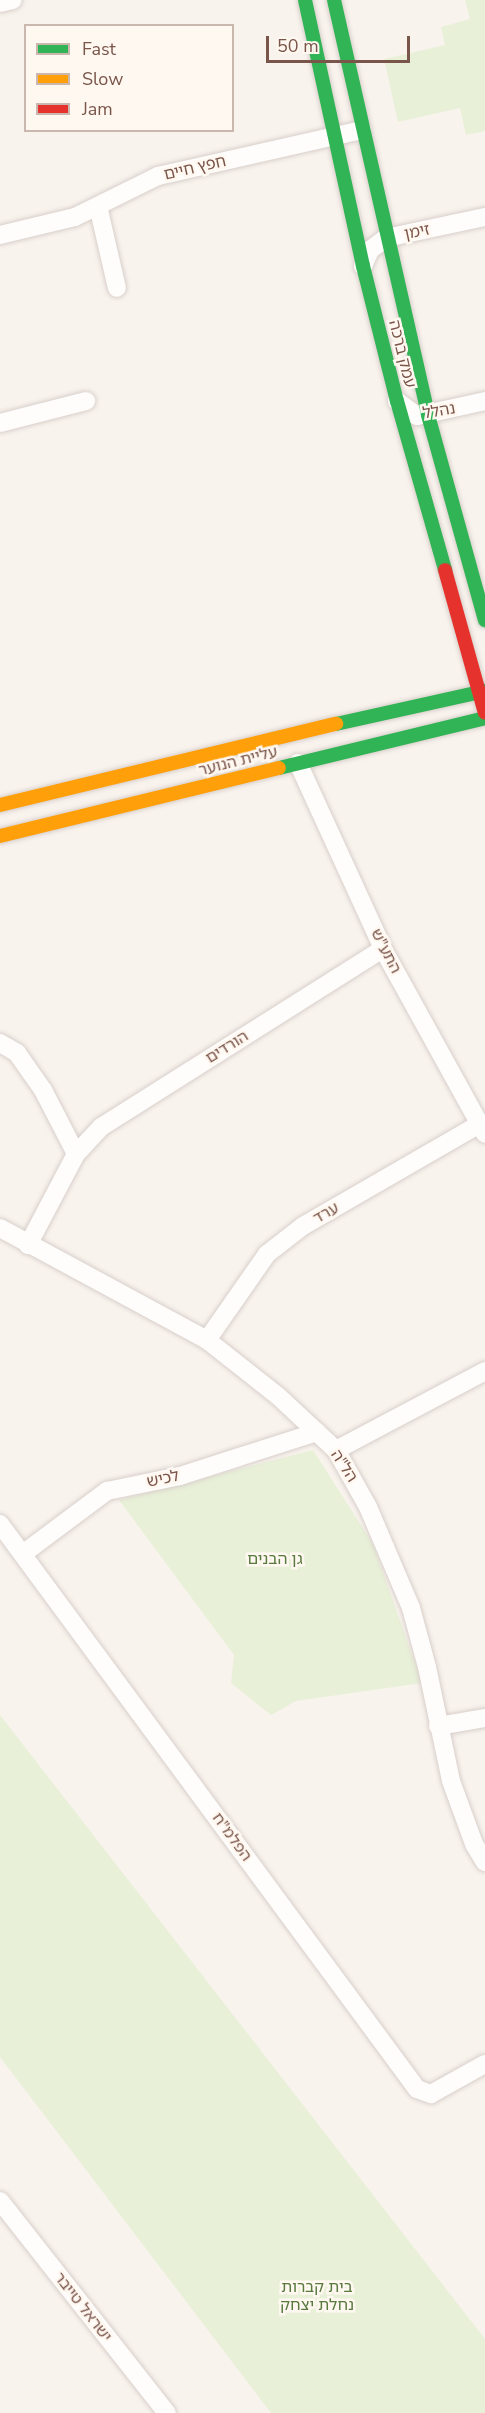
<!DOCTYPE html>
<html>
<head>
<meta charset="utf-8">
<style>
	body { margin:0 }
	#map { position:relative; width:485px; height:2413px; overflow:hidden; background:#f9f3ee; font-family:"Nunito Sans","Noto Sans Hebrew",sans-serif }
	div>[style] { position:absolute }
	.green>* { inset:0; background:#e8f0d8 }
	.roads { filter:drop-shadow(0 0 2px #d8cfca) drop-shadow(0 0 2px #d8cfca) }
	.street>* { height:18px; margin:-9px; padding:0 9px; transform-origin:9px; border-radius:9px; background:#fefdfc }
	.fast>* { height:14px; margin:-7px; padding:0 7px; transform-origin:7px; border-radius:7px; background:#30b455 }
	.slow>* { height:14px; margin:-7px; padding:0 7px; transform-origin:7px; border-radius:7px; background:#ff9f0a }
	.jam>* { height:14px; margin:-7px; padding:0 7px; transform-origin:7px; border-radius:7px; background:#e5322d }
	span { translate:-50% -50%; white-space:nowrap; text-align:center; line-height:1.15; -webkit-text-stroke:5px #fff8f1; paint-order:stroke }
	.street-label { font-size:16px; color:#7a554a }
	.park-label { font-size:16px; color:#587a3f }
	.legend { position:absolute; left:24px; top:24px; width:210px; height:108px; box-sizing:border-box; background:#fff8f1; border:2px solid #cab7ae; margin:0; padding:8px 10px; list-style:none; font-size:18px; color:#7a554a }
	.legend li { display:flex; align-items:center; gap:12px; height:30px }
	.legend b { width:30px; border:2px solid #cab7ae }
	.scale { position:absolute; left:266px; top:36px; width:144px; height:27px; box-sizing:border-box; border:3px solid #7a554a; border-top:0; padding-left:8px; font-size:18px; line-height:21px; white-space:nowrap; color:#7a554a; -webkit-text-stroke:4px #fff8f1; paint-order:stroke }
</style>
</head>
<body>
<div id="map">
	<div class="green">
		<div style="clip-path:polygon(465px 0,485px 0,485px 131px,466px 135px,460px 108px,398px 122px,384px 59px,445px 45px,441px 27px,470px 19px)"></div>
		<div style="clip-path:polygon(313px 1450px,373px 1544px,422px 1683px,296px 1701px,271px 1715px,231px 1683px,234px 1655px,119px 1500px)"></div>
		<div style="clip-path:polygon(0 1715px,485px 2339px,485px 2413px,271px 2413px,0 2057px)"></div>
	</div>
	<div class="roads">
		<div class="street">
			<div style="left:0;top:3px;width:13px;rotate:-13deg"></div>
			<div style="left:98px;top:206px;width:84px;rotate:77deg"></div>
			<div style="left:0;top:235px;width:77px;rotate:-13.5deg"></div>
			<div style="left:75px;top:217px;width:93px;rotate:-26.3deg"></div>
			<div style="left:158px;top:176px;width:209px;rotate:-12.7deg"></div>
			<div style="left:363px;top:266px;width:17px;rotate:-66deg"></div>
			<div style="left:370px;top:250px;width:20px;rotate:-37deg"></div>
			<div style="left:386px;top:238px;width:101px;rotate:-12deg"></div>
			<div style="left:397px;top:401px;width:25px;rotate:37deg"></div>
			<div style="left:417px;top:416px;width:70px;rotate:-12.4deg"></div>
			<div style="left:0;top:423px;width:89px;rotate:-14.3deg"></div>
			<div style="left:298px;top:763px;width:205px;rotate:65.4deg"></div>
			<div style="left:383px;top:949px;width:211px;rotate:61.1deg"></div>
			<div style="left:0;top:1043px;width:20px;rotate:30deg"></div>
			<div style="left:17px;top:1053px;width:45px;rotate:54.9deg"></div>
			<div style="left:43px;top:1090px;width:72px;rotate:62.7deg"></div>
			<div style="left:76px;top:1154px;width:103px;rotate:117.8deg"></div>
			<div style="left:76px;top:1154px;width:37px;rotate:-47deg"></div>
			<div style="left:101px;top:1127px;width:333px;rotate:-32.3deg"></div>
			<div style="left:0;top:1228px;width:235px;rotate:28.4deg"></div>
			<div style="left:207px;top:1340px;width:90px;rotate:38.3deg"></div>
			<div style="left:278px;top:1396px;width:79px;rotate:43deg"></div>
			<div style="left:336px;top:1450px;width:65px;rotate:60.7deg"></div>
			<div style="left:368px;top:1507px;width:110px;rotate:66.9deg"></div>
			<div style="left:411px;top:1608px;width:61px;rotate:74.8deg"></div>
			<div style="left:427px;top:1667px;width:116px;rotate:78.1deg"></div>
			<div style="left:451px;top:1781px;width:67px;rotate:69.9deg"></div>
			<div style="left:474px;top:1844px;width:21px;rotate:59deg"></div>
			<div style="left:207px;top:1340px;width:105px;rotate:-55.1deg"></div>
			<div style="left:267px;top:1254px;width:46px;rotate:-37.9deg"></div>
			<div style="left:303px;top:1226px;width:204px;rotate:-30deg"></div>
			<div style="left:336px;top:1450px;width:169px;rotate:-27.9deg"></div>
			<div style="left:0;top:1524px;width:702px;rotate:53.57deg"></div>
			<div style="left:417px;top:2089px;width:15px;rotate:20deg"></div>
			<div style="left:431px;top:2094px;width:62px;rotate:-29.1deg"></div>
			<div style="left:24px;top:1553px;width:104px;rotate:-36.8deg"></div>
			<div style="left:107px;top:1491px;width:75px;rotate:-11.6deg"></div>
			<div style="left:180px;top:1476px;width:144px;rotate:-17.8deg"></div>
			<div style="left:438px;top:1726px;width:48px;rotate:-9.7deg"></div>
			<div style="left:0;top:2201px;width:270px;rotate:51.8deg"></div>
		</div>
		<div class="fast">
			<div style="left:305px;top:0;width:272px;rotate:77.7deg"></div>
			<div style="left:363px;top:266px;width:139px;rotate:75.9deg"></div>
			<div style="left:397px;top:401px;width:176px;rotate:74.1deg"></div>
			<div style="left:334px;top:0;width:426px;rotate:77.2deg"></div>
			<div style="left:428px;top:415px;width:213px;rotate:74.5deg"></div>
			<div style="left:336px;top:724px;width:153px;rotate:-12.5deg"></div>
			<div style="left:279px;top:768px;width:212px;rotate:-13.6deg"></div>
		</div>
		<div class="slow">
			<div style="left:0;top:805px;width:346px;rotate:-13.6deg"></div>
			<div style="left:0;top:836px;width:287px;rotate:-13.7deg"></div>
		</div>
		<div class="jam">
			<div style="left:445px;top:570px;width:148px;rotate:74.4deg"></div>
		</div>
	</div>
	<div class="street-label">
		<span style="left:195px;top:168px;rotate:-13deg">חפץ חיים</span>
		<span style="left:417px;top:232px;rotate:-12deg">זימן</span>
		<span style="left:402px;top:354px;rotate:76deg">עמק ברכה</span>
		<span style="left:439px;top:411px;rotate:-10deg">נהלל</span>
		<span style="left:238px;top:761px;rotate:-14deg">עליית הנוער</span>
		<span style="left:386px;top:951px;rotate:63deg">התע"ש</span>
		<span style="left:227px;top:1047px;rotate:-32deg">הורדים</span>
		<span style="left:326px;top:1213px;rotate:-30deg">ערד</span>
		<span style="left:344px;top:1466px;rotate:57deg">הל"ה</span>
		<span style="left:163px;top:1479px;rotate:-12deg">לכיש</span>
		<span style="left:232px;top:1837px;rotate:54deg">הפלמ"ח</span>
		<span style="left:83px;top:2307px;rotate:52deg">ישראל טייבר</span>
	</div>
	<div class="park-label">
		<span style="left:275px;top:1559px">גן הבנים</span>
		<span style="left:317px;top:2296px">בית קברות<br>נחלת יצחק</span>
	</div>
	<ul class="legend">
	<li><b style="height:8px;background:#30b455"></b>Fast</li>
	<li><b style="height:8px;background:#ff9f0a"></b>Slow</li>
	<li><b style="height:8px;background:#e5322d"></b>Jam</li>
	</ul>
	<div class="scale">50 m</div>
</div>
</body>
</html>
